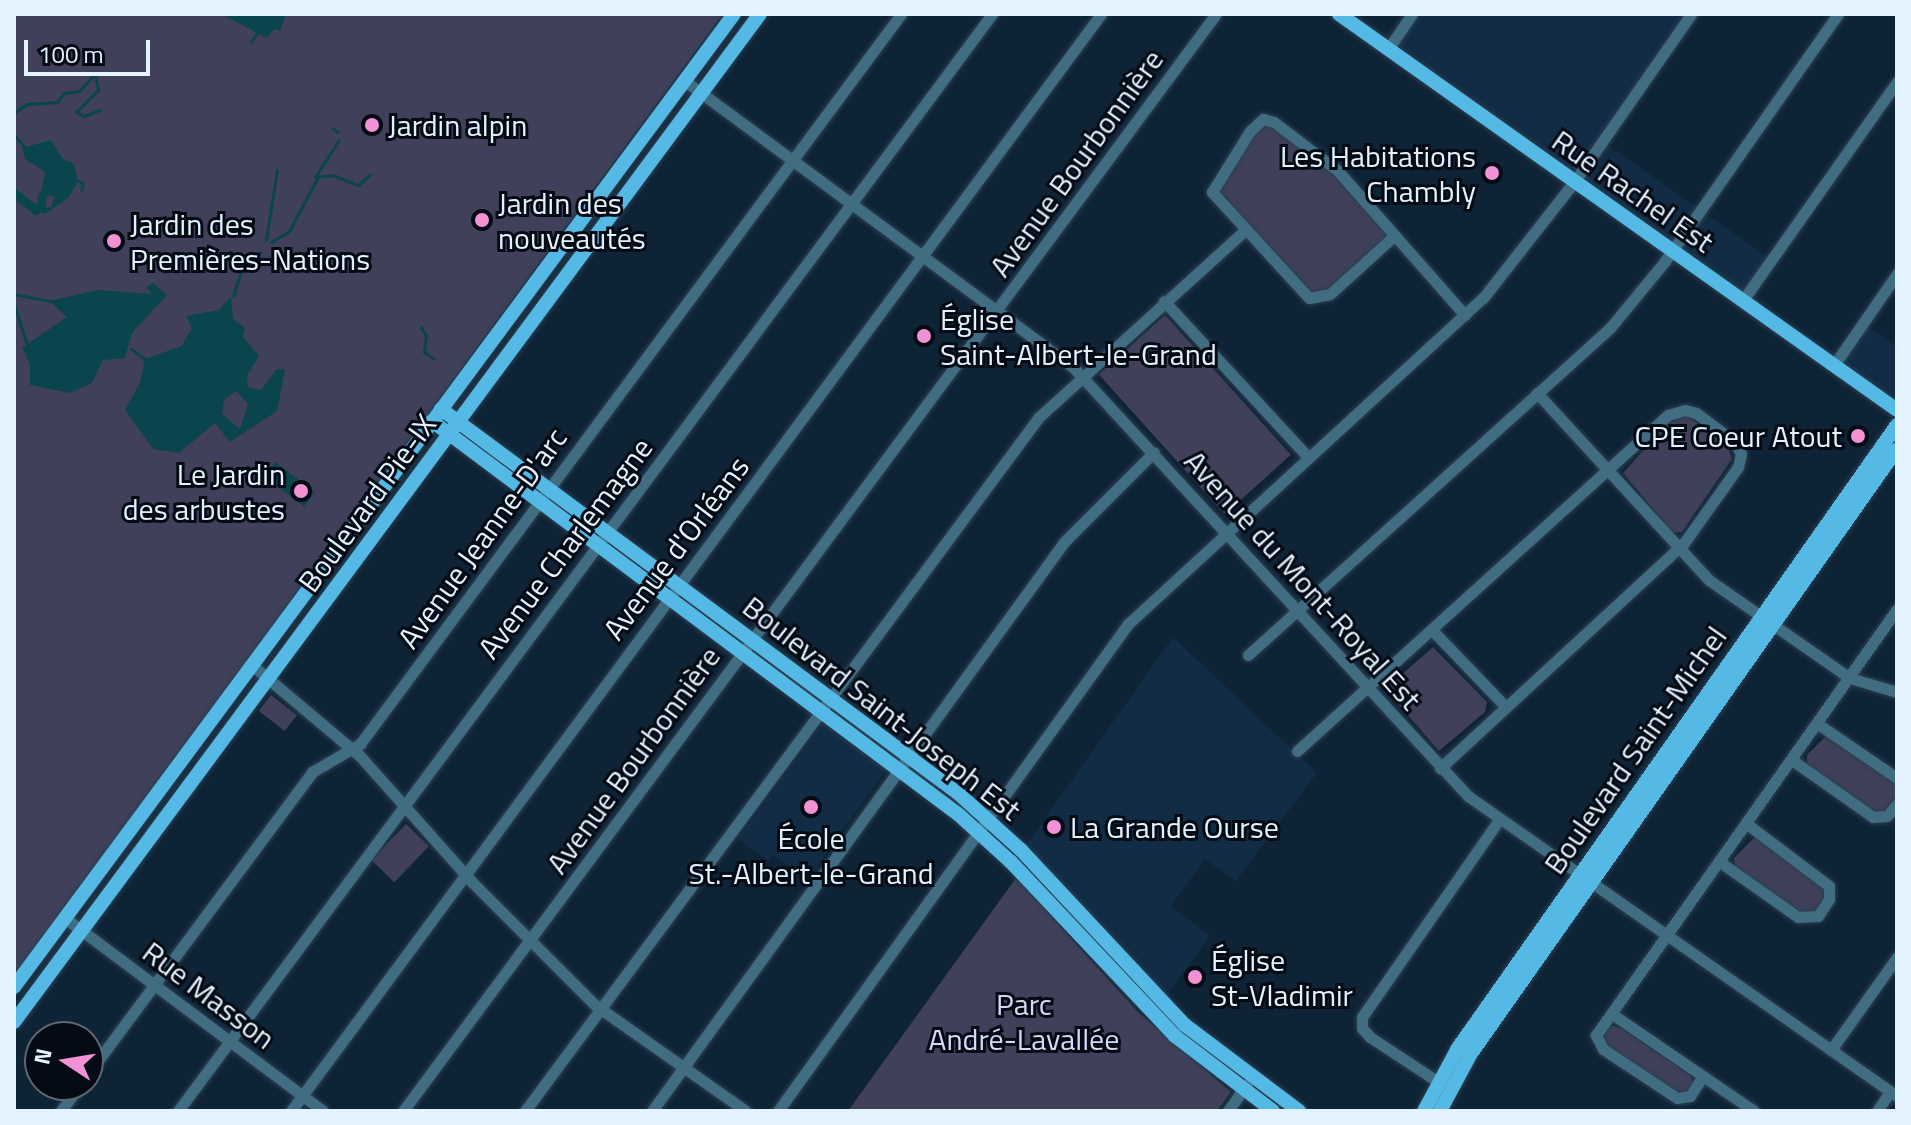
<!DOCTYPE html>
<html>
<head>
<meta charset="utf-8">
<style>
	body { margin:0 }
	#map { position:relative; width:1911px; height:1125px; overflow:hidden; background:#0e2336; font-family:"Titillium Web",sans-serif }
	div>[style] { position:absolute }
	.built>* { inset:0; background:#112c44 }
	.green>* { inset:0; background:#40405a; transform-origin:0 0 }
	.water>* { inset:0; background:#0a444d; transform-origin:0 0 }
	.stream>* { height:3px; margin:-1.5px; padding:0 1.5px; transform-origin:1.5px; border-radius:1.5px; background:#0a444d }
	.canal>* { height:9px; margin:-4.5px; padding:0 4.5px; transform-origin:4.5px; border-radius:4.5px; background:#0a444d }
	.roads { filter:drop-shadow(0 0 2px #2c4052) drop-shadow(0 0 2px #2c4052) }
	.minor>* { height:11px; margin:-5.5px; padding:0 5.5px; transform-origin:5.5px; border-radius:5.5px; background:#406d82 }
	.major>* { height:14px; margin:-7px; padding:0 7px; transform-origin:7px; border-radius:7px; background:#55b9e5 }
	.dots>* { width:22px; height:22px; translate:-50% -50%; box-sizing:border-box; border:4px solid #040b14; border-radius:50% }
	span { translate:-50% -50%; white-space:nowrap; text-align:center; line-height:1.15; -webkit-text-stroke:6px #040b14; paint-order:stroke }
	.poi-label { font-size:30px; color:#e4f2ff }
	.left { translate:0 -50%; text-align:left }
	.right { translate:-100% -50%; text-align:right }
	.street-label { font-size:30px; color:#e4f2ff }
	.park-label { font-size:30px; color:#d8d8f6 }
	.frame { position:absolute; inset:0; border:16px solid #e4f2ff; pointer-events:none }
	.north { position:absolute; left:24px; top:1021px; width:80px; height:80px; box-sizing:border-box; background:#040b14; border:2px solid #5e6772; border-radius:50%; rotate:282deg; font-size:22px; font-weight:700; line-height:32px; text-align:center; color:#e4f2ff }
	.north::after { content:''; display:block; margin:auto; width:28px; height:36px; background:#f391d5; clip-path:polygon(50% 0,100% 100%,50% 72%,0 100%) }
	.scale { position:absolute; left:24px; top:40px; width:126px; height:36px; box-sizing:border-box; border:4px solid #e4f2ff; border-top:0; padding-left:10px; font-size:24px; line-height:28px; white-space:nowrap; color:#e4f2ff; -webkit-text-stroke:6px #040b14; paint-order:stroke }
</style>
</head>
<body>
<div id="map">
	<div class="built">
		<div style="clip-path:polygon(1416px 14px,1691px 14px,1602px 141px,1772px 260px,1743px 300px,1395px 48px)"></div>
		<div style="clip-path:polygon(1863px 323px,1897px 347px,1897px 401px,1839px 359px)"></div>
		<div style="clip-path:polygon(1173px 637px,1317px 773px,1236px 881px,1205px 859px,1171px 906px,1210px 936px,1165px 998px,1024px 848px)"></div>
		<div style="clip-path:polygon(824px 723px,886px 770px,807px 880px,773px 855px,768px 861px,738px 839px)"></div>
	</div>
	<div class="green">
		<div style="clip-path:polygon(14px 14px,723px 14px,14px 976px)"></div>
		<div style="clip-path:polygon(1263px 119px,1318px 152px,1394px 236px,1330px 294px,1309px 298px,1216px 202px,1216px 180px)"></div>
		<div style="left:1165px;top:315px;width:188px;height:89px;rotate:48deg"></div>
		<div style="clip-path:polygon(1688px 416px,1728px 447px,1732px 459px,1682px 532px,1673px 533px,1623px 473px,1669px 422px)"></div>
		<div style="clip-path:polygon(1433px 647px,1487px 702px,1485px 712px,1439px 751px,1385px 689px)"></div>
		<div style="left:271px;top:695px;width:33px;height:20px;rotate:38deg"></div>
		<div style="clip-path:polygon(1827px 735px,1897px 785px,1897px 796px,1885px 812px,1875px 812px,1807px 764px,1807px 755px)"></div>
		<div style="left:406px;top:824px;width:32px;height:50px;rotate:44deg"></div>
		<div style="clip-path:polygon(1755px 837px,1822px 885px,1826px 894px,1814px 913px,1803px 914px,1735px 866px,1734px 858px)"></div>
		<div style="clip-path:polygon(1016px 878px,1138px 1012px,1231px 1092px,1217px 1111px,848px 1111px)"></div>
		<div style="clip-path:polygon(1609px 1025px,1621px 1028px,1690px 1075px,1693px 1082px,1687px 1092px,1674px 1091px,1604px 1044px,1602px 1035px)"></div>
	</div>
	<div class="water">
		<div style="clip-path:polygon(221px 14px,286px 14px,286px 15px,280px 31px,274px 29px,267px 38px)"></div>
		<div style="clip-path:polygon(51px 140px,63px 159px,74px 164px,78px 181px,69px 197px,45px 214px,37px 209px,51px 207px,55px 196px,40px 196px,45px 172px,25px 159px,22px 148px)"></div>
		<div style="clip-path:polygon(153px 283px,167px 295px,132px 333px,125px 358px,103px 360px,92px 383px,70px 393px,30px 385px,30px 364px,22px 348px,67px 317px,49px 301px,98px 290px,152px 294px,146px 287px)"></div>
		<div style="clip-path:polygon(evenodd,231px 296px,233px 319px,245px 328px,243px 337px,259px 356px,247px 376px,248px 387px,261px 390px,277px 369px,285px 370px,277px 411px,230px 442px,215px 423px,179px 453px,153px 449px,125px 410px,140px 383px,145px 359px,182px 346px,192px 328px,186px 316px,219px 310px,231px 296px,236px 391px,248px 404px,240px 429px,222px 414px,224px 400px,236px 391px)"></div>
		<div style="left:275px;top:462px;width:50px;height:18px;rotate:37deg"></div>
	</div>
	<div class="stream">
		<div style="left:251px;top:42px;width:11px;rotate:-56deg"></div>
		<div style="left:14px;top:113px;width:16px;rotate:-35deg"></div>
		<div style="left:27px;top:104px;width:30px;rotate:-4deg"></div>
		<div style="left:57px;top:102px;width:11px;rotate:-52deg"></div>
		<div style="left:64px;top:93px;width:15px;rotate:-8deg"></div>
		<div style="left:79px;top:91px;width:23px;rotate:-47deg"></div>
		<div style="left:95px;top:74px;width:16px;rotate:79deg"></div>
		<div style="left:98px;top:90px;width:31px;rotate:135deg"></div>
		<div style="left:76px;top:112px;width:9px;rotate:27deg"></div>
		<div style="left:84px;top:116px;width:17px;rotate:-21deg"></div>
		<div style="left:332px;top:128px;width:7px;rotate:34deg"></div>
		<div style="left:14px;top:135px;width:15px;rotate:48deg"></div>
		<div style="left:339px;top:140px;width:44px;rotate:123deg"></div>
		<div style="left:315px;top:177px;width:18px;rotate:-6deg"></div>
		<div style="left:333px;top:175px;width:27px;rotate:22deg"></div>
		<div style="left:358px;top:185px;width:16px;rotate:-40deg"></div>
		<div style="left:78px;top:181px;width:5px;rotate:22deg"></div>
		<div style="left:83px;top:183px;width:7px;rotate:106deg"></div>
		<div style="left:266px;top:240px;width:71px;rotate:-81.1deg"></div>
		<div style="left:271px;top:242px;width:21px;rotate:-31deg"></div>
		<div style="left:289px;top:231px;width:59px;rotate:-61.7deg"></div>
		<div style="left:14px;top:294px;width:36px;rotate:11deg"></div>
		<div style="left:233px;top:296px;width:28px;rotate:-72deg"></div>
		<div style="left:242px;top:269px;width:25px;rotate:-42deg"></div>
		<div style="left:14px;top:304px;width:43px;rotate:72.4deg"></div>
		<div style="left:421px;top:327px;width:10px;rotate:61deg"></div>
		<div style="left:426px;top:336px;width:16px;rotate:97deg"></div>
		<div style="left:424px;top:352px;width:12px;rotate:35deg"></div>
		<div style="left:131px;top:349px;width:17px;rotate:36deg"></div>
	</div>
	<div class="canal">
		<div style="left:14px;top:193px;width:28px;rotate:38deg"></div>
		<div style="left:40px;top:208px;width:12px;rotate:-81deg"></div>
	</div>
	<div class="roads">
		<div class="minor">
			<div style="left:1388px;top:49px;width:42px;rotate:-55.6deg"></div>
			<div style="left:685px;top:81px;width:481px;rotate:36.4deg"></div>
			<div style="left:1072px;top:366px;width:585px;rotate:47.36deg"></div>
			<div style="left:1468px;top:796px;width:523px;rotate:34.97deg"></div>
			<div style="left:1394px;top:236px;width:86px;rotate:137.8deg"></div>
			<div style="left:1330px;top:294px;width:21px;rotate:169deg"></div>
			<div style="left:1309px;top:298px;width:144px;rotate:-132.5deg"></div>
			<div style="left:1212px;top:192px;width:72px;rotate:-58.1deg"></div>
			<div style="left:1250px;top:131px;width:18px;rotate:-43deg"></div>
			<div style="left:1263px;top:119px;width:11px;rotate:15deg"></div>
			<div style="left:1274px;top:122px;width:81px;rotate:37.4deg"></div>
			<div style="left:1338px;top:171px;width:192px;rotate:48.6deg"></div>
			<div style="left:1743px;top:300px;width:267px;rotate:-54.8deg"></div>
			<div style="left:1164px;top:301px;width:212px;rotate:47.3deg"></div>
			<div style="left:1834px;top:365px;width:111px;rotate:-55.3deg"></div>
			<div style="left:1537px;top:393px;width:254px;rotate:47.4deg"></div>
			<div style="left:1709px;top:580px;width:172px;rotate:34.8deg"></div>
			<div style="left:1850px;top:678px;width:49px;rotate:16.6deg"></div>
			<div style="left:1432px;top:630px;width:104px;rotate:46.2deg"></div>
			<div style="left:1248px;top:655px;width:488px;rotate:-42.1deg"></div>
			<div style="left:1610px;top:328px;width:87px;rotate:-50.6deg"></div>
			<div style="left:1665px;top:261px;width:302px;rotate:-55deg"></div>
			<div style="left:252px;top:665px;width:140px;rotate:40.1deg"></div>
			<div style="left:359px;top:755px;width:170px;rotate:48.3deg"></div>
			<div style="left:472px;top:882px;width:174px;rotate:45deg"></div>
			<div style="left:595px;top:1005px;width:184px;rotate:35.1deg"></div>
			<div style="left:1818px;top:724px;width:96px;rotate:34.4deg"></div>
			<div style="left:1297px;top:751px;width:501px;rotate:-42.17deg"></div>
			<div style="left:1668px;top:415px;width:18px;rotate:-16deg"></div>
			<div style="left:1685px;top:410px;width:11px;rotate:15deg"></div>
			<div style="left:1696px;top:413px;width:49px;rotate:36.6deg"></div>
			<div style="left:1735px;top:442px;width:13px;rotate:63deg"></div>
			<div style="left:1741px;top:454px;width:13px;rotate:103deg"></div>
			<div style="left:1738px;top:467px;width:93px;rotate:125.4deg"></div>
			<div style="left:1684px;top:543px;width:332px;rotate:137.3deg"></div>
			<div style="left:1792px;top:760px;width:99px;rotate:35.1deg"></div>
			<div style="left:1873px;top:817px;width:14px;rotate:-4deg"></div>
			<div style="left:1887px;top:816px;width:16px;rotate:-50deg"></div>
			<div style="left:1720px;top:862px;width:95px;rotate:35.2deg"></div>
			<div style="left:1798px;top:917px;width:20px;rotate:-3deg"></div>
			<div style="left:1818px;top:916px;width:20px;rotate:-57deg"></div>
			<div style="left:1829px;top:899px;width:13px;rotate:-90deg"></div>
			<div style="left:1829px;top:886px;width:103px;rotate:-142.9deg"></div>
			<div style="left:65px;top:918px;width:322px;rotate:36.8deg"></div>
			<div style="left:1612px;top:1014px;width:172px;rotate:34.3deg"></div>
			<div style="left:1831px;top:1050px;width:114px;rotate:-54.6deg"></div>
			<div style="left:88px;top:1074px;width:376px;rotate:-53.4deg"></div>
			<div style="left:312px;top:772px;width:56px;rotate:-30.3deg"></div>
			<div style="left:360px;top:744px;width:909px;rotate:-53.46deg"></div>
			<div style="left:1703px;top:1076px;width:24px;rotate:123deg"></div>
			<div style="left:1690px;top:1096px;width:13px;rotate:171deg"></div>
			<div style="left:1677px;top:1098px;width:89px;rotate:-146.5deg"></div>
			<div style="left:1603px;top:1049px;width:16px;rotate:-117deg"></div>
			<div style="left:1596px;top:1035px;width:522px;rotate:-54.76deg"></div>
			<div style="left:1443px;top:1085px;width:87px;rotate:-146.7deg"></div>
			<div style="left:1370px;top:1037px;width:12px;rotate:-132deg"></div>
			<div style="left:1362px;top:1028px;width:11px;rotate:-90deg"></div>
			<div style="left:1362px;top:1017px;width:240px;rotate:-55.2deg"></div>
			<div style="left:61px;top:1111px;width:32px;rotate:-54deg"></div>
			<div style="left:178px;top:1111px;width:1366px;rotate:-53.42deg"></div>
			<div style="left:291px;top:1111px;width:1364px;rotate:-53.56deg"></div>
			<div style="left:403px;top:1111px;width:1365px;rotate:-53.46deg"></div>
			<div style="left:525px;top:1111px;width:864px;rotate:-53.48deg"></div>
			<div style="left:1039px;top:417px;width:277px;rotate:-42.2deg"></div>
			<div style="left:652px;top:1111px;width:702px;rotate:-54.09deg"></div>
			<div style="left:1064px;top:542px;width:127px;rotate:-45deg"></div>
			<div style="left:778px;top:1111px;width:600px;rotate:-54.3deg"></div>
			<div style="left:1128px;top:624px;width:482px;rotate:-42.6deg"></div>
			<div style="left:1483px;top:298px;width:147px;rotate:-51.9deg"></div>
			<div style="left:1574px;top:182px;width:205px;rotate:-55.1deg"></div>
			<div style="left:1228px;top:1111px;width:33px;rotate:-55deg"></div>
			<div style="left:1877px;top:1111px;width:23px;rotate:-56deg"></div>
		</div>
		<div class="major">
			<div style="left:1339px;top:14px;width:684px;rotate:35.36deg"></div>
			<div style="left:441px;top:409px;width:645px;rotate:36.62deg"></div>
			<div style="left:959px;top:794px;width:84px;rotate:42.1deg"></div>
			<div style="left:1021px;top:850px;width:240px;rotate:46.9deg"></div>
			<div style="left:1185px;top:1025px;width:143px;rotate:37deg"></div>
			<div style="left:432px;top:421px;width:657px;rotate:36.77deg"></div>
			<div style="left:958px;top:814px;width:72px;rotate:42.2deg"></div>
			<div style="left:1011px;top:862px;width:239px;rotate:46.7deg"></div>
			<div style="left:1175px;top:1036px;width:123px;rotate:37.4deg"></div>
			<div style="left:14px;top:987px;width:1210px;rotate:-53.5deg"></div>
			<div style="left:14px;top:1022px;width:1254px;rotate:-53.5deg"></div>
			<div style="left:1424px;top:1111px;width:72px;rotate:-61.6deg"></div>
			<div style="left:1458px;top:1048px;width:762px;rotate:-54.83deg"></div>
			<div style="left:1440px;top:1111px;width:64px;rotate:-61.8deg"></div>
			<div style="left:1470px;top:1055px;width:741px;rotate:-54.83deg"></div>
		</div>
	</div>
	<div class="dots">
		<div style="left:372px;top:125px;background:#f391d5"></div>
		<div style="left:1492px;top:173px;background:#f391d5"></div>
		<div style="left:482px;top:220px;background:#f391d5"></div>
		<div style="left:114px;top:241px;background:#f391d5"></div>
		<div style="left:924px;top:336px;background:#f391d5"></div>
		<div style="left:1858px;top:436px;background:#f391d5"></div>
		<div style="left:301px;top:491px;background:#f391d5"></div>
		<div style="left:811px;top:807px;background:#f391d5"></div>
		<div style="left:1054px;top:827px;background:#f391d5"></div>
		<div style="left:1195px;top:977px;background:#f391d5"></div>
	</div>
	<div class="poi-label">
		<span class="left" style="left:388px;top:125px">Jardin alpin</span>
		<span class="right" style="left:1476px;top:173px">Les Habitations<br>Chambly</span>
		<span class="left" style="left:498px;top:220px">Jardin des<br>nouveautés</span>
		<span class="left" style="left:130px;top:241px">Jardin des<br>Premières-Nations</span>
		<span class="left" style="left:940px;top:336px">Église<br>Saint-Albert-le-Grand</span>
		<span class="right" style="left:1842px;top:436px">CPE Coeur Atout</span>
		<span class="right" style="left:285px;top:491px">Le Jardin<br>des arbustes</span>
		<span class="left" style="left:1070px;top:827px">La Grande Ourse</span>
		<span style="left:811px;top:855px">École<br>St.-Albert-le-Grand</span>
		<span class="left" style="left:1211px;top:977px">Église<br>St-Vladimir</span>
	</div>
	<div class="street-label">
		<span style="left:1076px;top:163px;rotate:-54deg">Avenue Bourbonnière</span>
		<span style="left:1633px;top:191px;rotate:35deg">Rue Rachel Est</span>
		<span style="left:367px;top:503px;rotate:-54deg">Boulevard Pie-IX</span>
		<span style="left:482px;top:538px;rotate:-54deg">Avenue Jeanne-D'arc</span>
		<span style="left:565px;top:548px;rotate:-53deg">Avenue Charlemagne</span>
		<span style="left:676px;top:548px;rotate:-53deg">Avenue d'Orléans</span>
		<span style="left:1303px;top:580px;rotate:48deg">Avenue du Mont-Royal Est</span>
		<span style="left:882px;top:708px;rotate:38deg">Boulevard Saint-Joseph Est</span>
		<span style="left:1635px;top:750px;rotate:-55deg">Boulevard Saint-Michel</span>
		<span style="left:633px;top:760px;rotate:-54deg">Avenue Bourbonnière</span>
		<span style="left:209px;top:995px;rotate:37deg">Rue Masson</span>
	</div>
	<div class="park-label">
		<span style="left:1024px;top:1021px">Parc<br>André-Lavallée</span>
	</div>
	<div class="frame"></div>
	<div class="north">N</div>
	<div class="scale">100 m</div>
</div>
</body>
</html>
